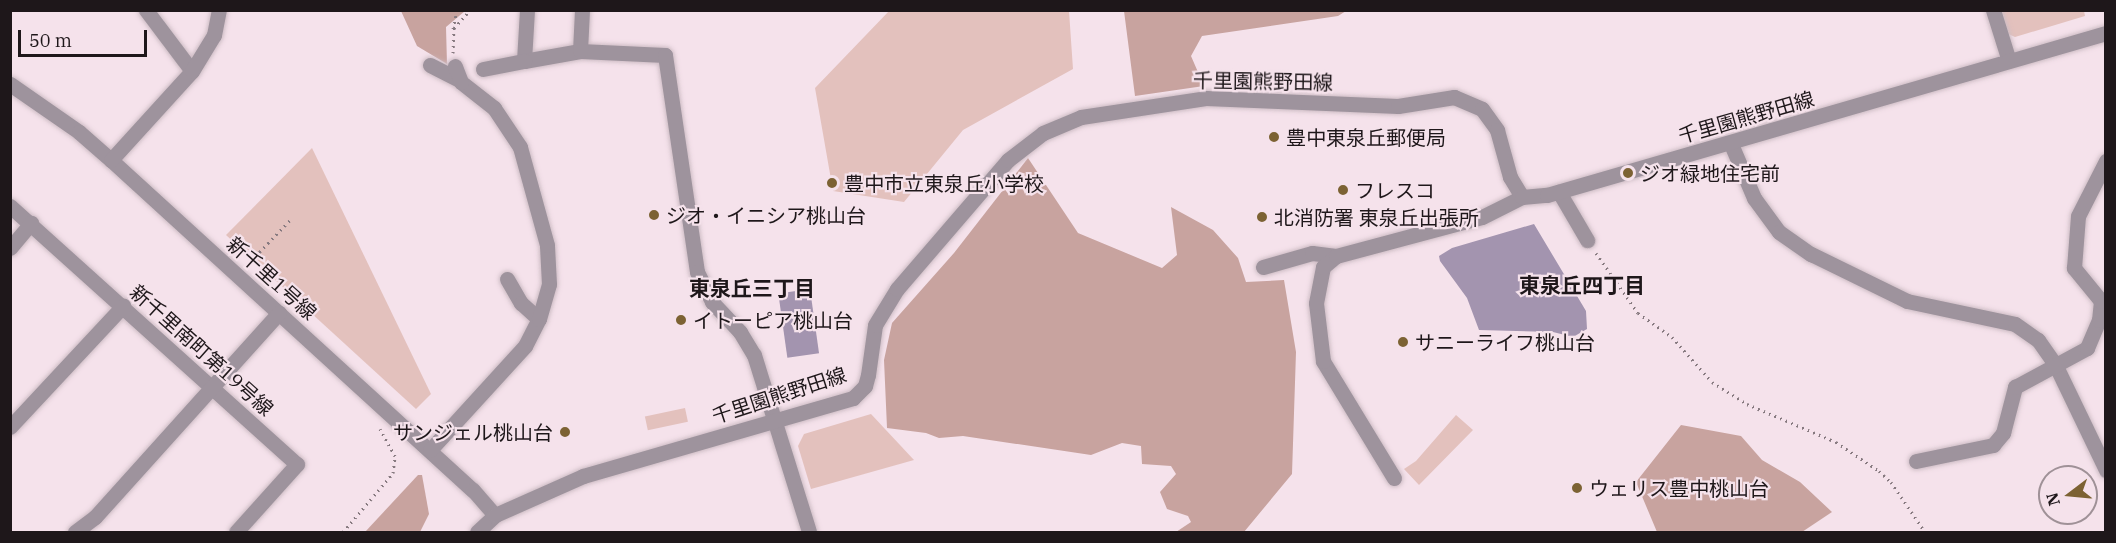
<!DOCTYPE html>
<html>
<head>
<meta charset="utf-8">
<style>
	body { margin:0 }
	#map { position:relative; width:2116px; height:543px; overflow:hidden; background:#f5e2eb; font-family:"IBM Plex Serif","Noto Sans JP",serif }
	div>[style] { position:absolute }
	.green>* { inset:0; background:#e3c1bd; transform-origin:0 0 }
	.forest>* { inset:0; background:#c8a39f }
	.water>* { inset:0; background:#a394af; transform-origin:0 0 }
	.path>* { height:3px; margin-top:-1.5px; transform-origin:0; background:repeating-linear-gradient(90deg,#86797f 0 1.5px,transparent 0 6px) }
	.roads { filter:drop-shadow(0 0 2px #cebdc5) drop-shadow(0 0 2px #cebdc5) }
	.minor>* { height:15px; margin:-7.5px; padding:0 7.5px; transform-origin:7.5px; border-radius:7.5px; background:#9e939d }
	.dots>* { width:16px; height:16px; translate:-50% -50%; box-sizing:border-box; border:3px solid #f5e2eb; border-radius:50% }
	span { translate:-50% -50%; white-space:nowrap; text-align:center; line-height:1.15; -webkit-text-stroke:4.5px #f5e2eb; paint-order:stroke }
	.street-label { font-size:20px; color:#1e171a }
	.poi-label { font-size:20px; color:#1e171a }
	.left { translate:0 -50%; text-align:left }
	.right { translate:-100% -50%; text-align:right }
	.neighbourhood-label { font-size:21px; color:#1e171a; font-weight:700 }
	.frame { position:absolute; inset:0; border:12px solid #1e171a; pointer-events:none }
	.north { position:absolute; left:2038px; top:465px; width:60px; height:60px; box-sizing:border-box; background:#f5e2eb; border:2px solid #9f9197; border-radius:50%; rotate:254deg; font-size:16px; font-weight:700; line-height:24px; text-align:center; color:#1e171a }
	.north::after { content:''; display:block; margin:auto; width:21px; height:27px; background:#7c6233; clip-path:polygon(50% 0,100% 100%,50% 72%,0 100%) }
	.scale { position:absolute; left:18px; top:30px; width:129px; height:27px; box-sizing:border-box; border:3px solid #1e171a; border-top:0; padding-left:8px; font-size:18px; line-height:21px; white-space:nowrap; color:#1e171a; -webkit-text-stroke:4px #f5e2eb; paint-order:stroke }
</style>
</head>
<body>
<div id="map">
	<div class="green">
		<div style="clip-path:polygon(890px 10px,1069px 11px,1073px 69px,963px 130px,904px 202px,833px 191px,815px 88px)"></div>
		<div style="clip-path:polygon(2000px 11px,2084px 11px,2085px 16px,2015px 37px,2008px 34px)"></div>
		<div style="clip-path:polygon(312px 148px,431px 394px,416px 409px,226px 235px)"></div>
		<div style="left:685px;top:408px;width:14px;height:41px;rotate:78deg"></div>
		<div style="clip-path:polygon(871px 414px,914px 460px,811px 489px,798px 446px,804px 434px)"></div>
		<div style="clip-path:polygon(1456px 415px,1473px 430px,1419px 485px,1404px 469px,1416px 461px)"></div>
	</div>
	<div class="forest">
		<div style="clip-path:polygon(401px 11px,465px 11px,446px 27px,447px 64px,417px 46px)"></div>
		<div style="clip-path:polygon(1124px 11px,1124px 10px,1346px 11px,1338px 16px,1202px 36px,1191px 56px,1204px 86px,1135px 96px)"></div>
		<div style="clip-path:polygon(1028px 158px,1078px 233px,1162px 268px,1177px 255px,1171px 207px,1213px 230px,1238px 258px,1246px 282px,1284px 280px,1296px 352px,1292px 474px,1244px 532px,1176px 532px,1191px 522px,1188px 516px,1167px 509px,1160px 492px,1176px 474px,1171px 466px,1142px 464px,1141px 446px,1122px 443px,1091px 455px,963px 436px,939px 438px,926px 433px,887px 428px,884px 360px,892px 323px,954px 253px)"></div>
		<div style="clip-path:polygon(1681px 425px,1741px 436px,1762px 460px,1800px 482px,1832px 512px,1802px 532px,1657px 532px,1636px 482px)"></div>
		<div style="clip-path:polygon(418px 475px,422px 475px,429px 514px,420px 532px,365px 532px)"></div>
	</div>
	<div class="water">
		<div style="clip-path:polygon(1534px 224px,1586px 311px,1587px 329px,1573px 337px,1553px 332px,1479px 330px,1467px 298px,1440px 261px,1439px 256px,1452px 248px)"></div>
		<div style="left:810px;top:289px;width:65px;height:32px;rotate:82deg"></div>
	</div>
	<div class="path">
		<div style="left:453px;top:29px;width:19px;rotate:-78deg"></div>
		<div style="left:453px;top:53px;width:25px;rotate:-88deg"></div>
		<div style="left:454px;top:28px;width:24px;rotate:-48deg"></div>
		<div style="left:1596px;top:253px;width:73px;rotate:55deg"></div>
		<div style="left:1638px;top:313px;width:42px;rotate:35.2deg"></div>
		<div style="left:1672px;top:337px;width:60px;rotate:48.4deg"></div>
		<div style="left:1712px;top:382px;width:41px;rotate:32.2deg"></div>
		<div style="left:1747px;top:404px;width:97px;rotate:23.1deg"></div>
		<div style="left:1836px;top:442px;width:52px;rotate:34deg"></div>
		<div style="left:1879px;top:471px;width:16px;rotate:43deg"></div>
		<div style="left:1891px;top:482px;width:60px;rotate:55.8deg"></div>
		<div style="left:247px;top:265px;width:65px;rotate:-46.2deg"></div>
		<div style="left:343px;top:532px;width:77px;rotate:-49.7deg"></div>
		<div style="left:393px;top:473px;width:17px;rotate:-83deg"></div>
		<div style="left:395px;top:456px;width:31px;rotate:-119deg"></div>
	</div>
	<div class="roads">
		<div class="minor">
			<div style="left:146px;top:10px;width:76px;rotate:53deg"></div>
			<div style="left:527px;top:10px;width:51px;rotate:93.4deg"></div>
			<div style="left:524px;top:61px;width:57px;rotate:-10.1deg"></div>
			<div style="left:580px;top:51px;width:85px;rotate:2.7deg"></div>
			<div style="left:665px;top:55px;width:219px;rotate:81.6deg"></div>
			<div style="left:697px;top:272px;width:34px;rotate:63deg"></div>
			<div style="left:712px;top:302px;width:41px;rotate:47deg"></div>
			<div style="left:740px;top:332px;width:27px;rotate:59deg"></div>
			<div style="left:754px;top:355px;width:185px;rotate:72.7deg"></div>
			<div style="left:1993px;top:10px;width:53px;rotate:72.6deg"></div>
			<div style="left:580px;top:51px;width:41px;rotate:-87.2deg"></div>
			<div style="left:430px;top:65px;width:33px;rotate:27deg"></div>
			<div style="left:483px;top:69px;width:42px;rotate:-11deg"></div>
			<div style="left:10px;top:84px;width:84px;rotate:34.8deg"></div>
			<div style="left:79px;top:132px;width:43px;rotate:41.2deg"></div>
			<div style="left:111px;top:160px;width:490px;rotate:42.4deg"></div>
			<div style="left:473px;top:490px;width:33px;rotate:49deg"></div>
			<div style="left:1731px;top:144px;width:59px;rotate:66.9deg"></div>
			<div style="left:1754px;top:198px;width:42px;rotate:53.7deg"></div>
			<div style="left:1779px;top:232px;width:39px;rotate:35deg"></div>
			<div style="left:1811px;top:254px;width:107px;rotate:26.1deg"></div>
			<div style="left:1907px;top:301px;width:110px;rotate:12deg"></div>
			<div style="left:2015px;top:324px;width:28px;rotate:35deg"></div>
			<div style="left:2038px;top:340px;width:29px;rotate:55deg"></div>
			<div style="left:2055px;top:364px;width:118px;rotate:64.3deg"></div>
			<div style="left:111px;top:160px;width:120px;rotate:-47.7deg"></div>
			<div style="left:192px;top:71px;width:42px;rotate:-58.6deg"></div>
			<div style="left:214px;top:35px;width:25px;rotate:-79deg"></div>
			<div style="left:1559px;top:192px;width:56px;rotate:59.7deg"></div>
			<div style="left:10px;top:206px;width:386px;rotate:42deg"></div>
			<div style="left:297px;top:464px;width:91px;rotate:131.9deg"></div>
			<div style="left:10px;top:248px;width:33px;rotate:-50deg"></div>
			<div style="left:1263px;top:267px;width:51px;rotate:-15.9deg"></div>
			<div style="left:1312px;top:253px;width:24px;rotate:7deg"></div>
			<div style="left:507px;top:279px;width:28px;rotate:60deg"></div>
			<div style="left:521px;top:303px;width:24px;rotate:42deg"></div>
			<div style="left:10px;top:427px;width:166px;rotate:-47deg"></div>
			<div style="left:430px;top:450px;width:141px;rotate:-47.6deg"></div>
			<div style="left:525px;top:346px;width:30px;rotate:-63deg"></div>
			<div style="left:539px;top:319px;width:36px;rotate:-74deg"></div>
			<div style="left:549px;top:284px;width:39px;rotate:-93deg"></div>
			<div style="left:547px;top:245px;width:102px;rotate:-105.4deg"></div>
			<div style="left:520px;top:147px;width:47px;rotate:-123.7deg"></div>
			<div style="left:494px;top:108px;width:42px;rotate:-141.8deg"></div>
			<div style="left:461px;top:82px;width:17px;rotate:-111deg"></div>
			<div style="left:1916px;top:461px;width:79px;rotate:-11.7deg"></div>
			<div style="left:1993px;top:445px;width:16px;rotate:-50deg"></div>
			<div style="left:2003px;top:433px;width:48px;rotate:-75.4deg"></div>
			<div style="left:2015px;top:387px;width:82px;rotate:-28.4deg"></div>
			<div style="left:2087px;top:348px;width:30px;rotate:-67deg"></div>
			<div style="left:2099px;top:320px;width:19px;rotate:-84deg"></div>
			<div style="left:2101px;top:301px;width:43px;rotate:-129.3deg"></div>
			<div style="left:2074px;top:268px;width:52px;rotate:-85.6deg"></div>
			<div style="left:2078px;top:216px;width:62px;rotate:-63deg"></div>
			<div style="left:1394px;top:478px;width:137px;rotate:-121.3deg"></div>
			<div style="left:1323px;top:361px;width:58px;rotate:-96.9deg"></div>
			<div style="left:1316px;top:303px;width:37px;rotate:-79deg"></div>
			<div style="left:1323px;top:267px;width:17px;rotate:-40deg"></div>
			<div style="left:1336px;top:256px;width:151px;rotate:-15deg"></div>
			<div style="left:1482px;top:217px;width:45px;rotate:-26.6deg"></div>
			<div style="left:75px;top:532px;width:25px;rotate:-37deg"></div>
			<div style="left:95px;top:517px;width:275px;rotate:-48deg"></div>
			<div style="left:477px;top:532px;width:25px;rotate:-43deg"></div>
			<div style="left:495px;top:515px;width:96px;rotate:-23.9deg"></div>
			<div style="left:583px;top:476px;width:281px;rotate:-16.1deg"></div>
			<div style="left:853px;top:398px;width:17px;rotate:-45deg"></div>
			<div style="left:865px;top:386px;width:11px;rotate:-75deg"></div>
			<div style="left:868px;top:375px;width:50px;rotate:-82deg"></div>
			<div style="left:875px;top:325px;width:42px;rotate:-58.6deg"></div>
			<div style="left:897px;top:289px;width:170px;rotate:-49.3deg"></div>
			<div style="left:1008px;top:160px;width:44px;rotate:-37.6deg"></div>
			<div style="left:1043px;top:133px;width:41px;rotate:-22.8deg"></div>
			<div style="left:1081px;top:117px;width:126px;rotate:-8.6deg"></div>
			<div style="left:1206px;top:98px;width:192px;rotate:2.4deg"></div>
			<div style="left:1398px;top:106px;width:57px;rotate:-9.1deg"></div>
			<div style="left:1454px;top:97px;width:30px;rotate:23deg"></div>
			<div style="left:1482px;top:109px;width:26px;rotate:54deg"></div>
			<div style="left:1497px;top:130px;width:49px;rotate:74.5deg"></div>
			<div style="left:1510px;top:177px;width:23px;rotate:59deg"></div>
			<div style="left:1522px;top:197px;width:25px;rotate:-5deg"></div>
			<div style="left:1547px;top:195px;width:582px;rotate:-16.16deg"></div>
		</div>
	</div>
	<div class="dots">
		<div style="left:1274px;top:137px;background:#7c6233"></div>
		<div style="left:1628px;top:173px;background:#7c6233"></div>
		<div style="left:832px;top:183px;background:#7c6233"></div>
		<div style="left:1343px;top:190px;background:#7c6233"></div>
		<div style="left:654px;top:215px;background:#7c6233"></div>
		<div style="left:1262px;top:217px;background:#7c6233"></div>
		<div style="left:681px;top:320px;background:#7c6233"></div>
		<div style="left:1403px;top:342px;background:#7c6233"></div>
		<div style="left:565px;top:432px;background:#7c6233"></div>
		<div style="left:1577px;top:488px;background:#7c6233"></div>
	</div>
	<div class="street-label">
		<span style="left:1263px;top:81px;rotate:1deg">千里園熊野田線</span>
		<span style="left:1746px;top:117px;rotate:-16deg">千里園熊野田線</span>
		<span style="left:272px;top:278px;rotate:42deg">新千里1号線</span>
		<span style="left:202px;top:350px;rotate:42deg">新千里南町第19号線</span>
		<span style="left:779px;top:395px;rotate:-18deg">千里園熊野田線</span>
	</div>
	<div class="poi-label">
		<span class="left" style="left:1286px;top:137px">豊中東泉丘郵便局</span>
		<span class="left" style="left:1640px;top:173px">ジオ緑地住宅前</span>
		<span class="left" style="left:844px;top:183px">豊中市立東泉丘小学校</span>
		<span class="left" style="left:1355px;top:190px">フレスコ</span>
		<span class="left" style="left:666px;top:215px">ジオ・イニシア桃山台</span>
		<span class="left" style="left:1274px;top:217px">北消防署 東泉丘出張所</span>
		<span class="left" style="left:693px;top:320px">イトーピア桃山台</span>
		<span class="left" style="left:1415px;top:342px">サニーライフ桃山台</span>
		<span class="right" style="left:553px;top:432px">サンジェル桃山台</span>
		<span class="left" style="left:1589px;top:488px">ウェリス豊中桃山台</span>
	</div>
	<div class="neighbourhood-label">
		<span style="left:1582px;top:285px">東泉丘四丁目</span>
		<span style="left:752px;top:288px">東泉丘三丁目</span>
	</div>
	<div class="frame"></div>
	<div class="north">N</div>
	<div class="scale">50 m</div>
</div>
</body>
</html>
